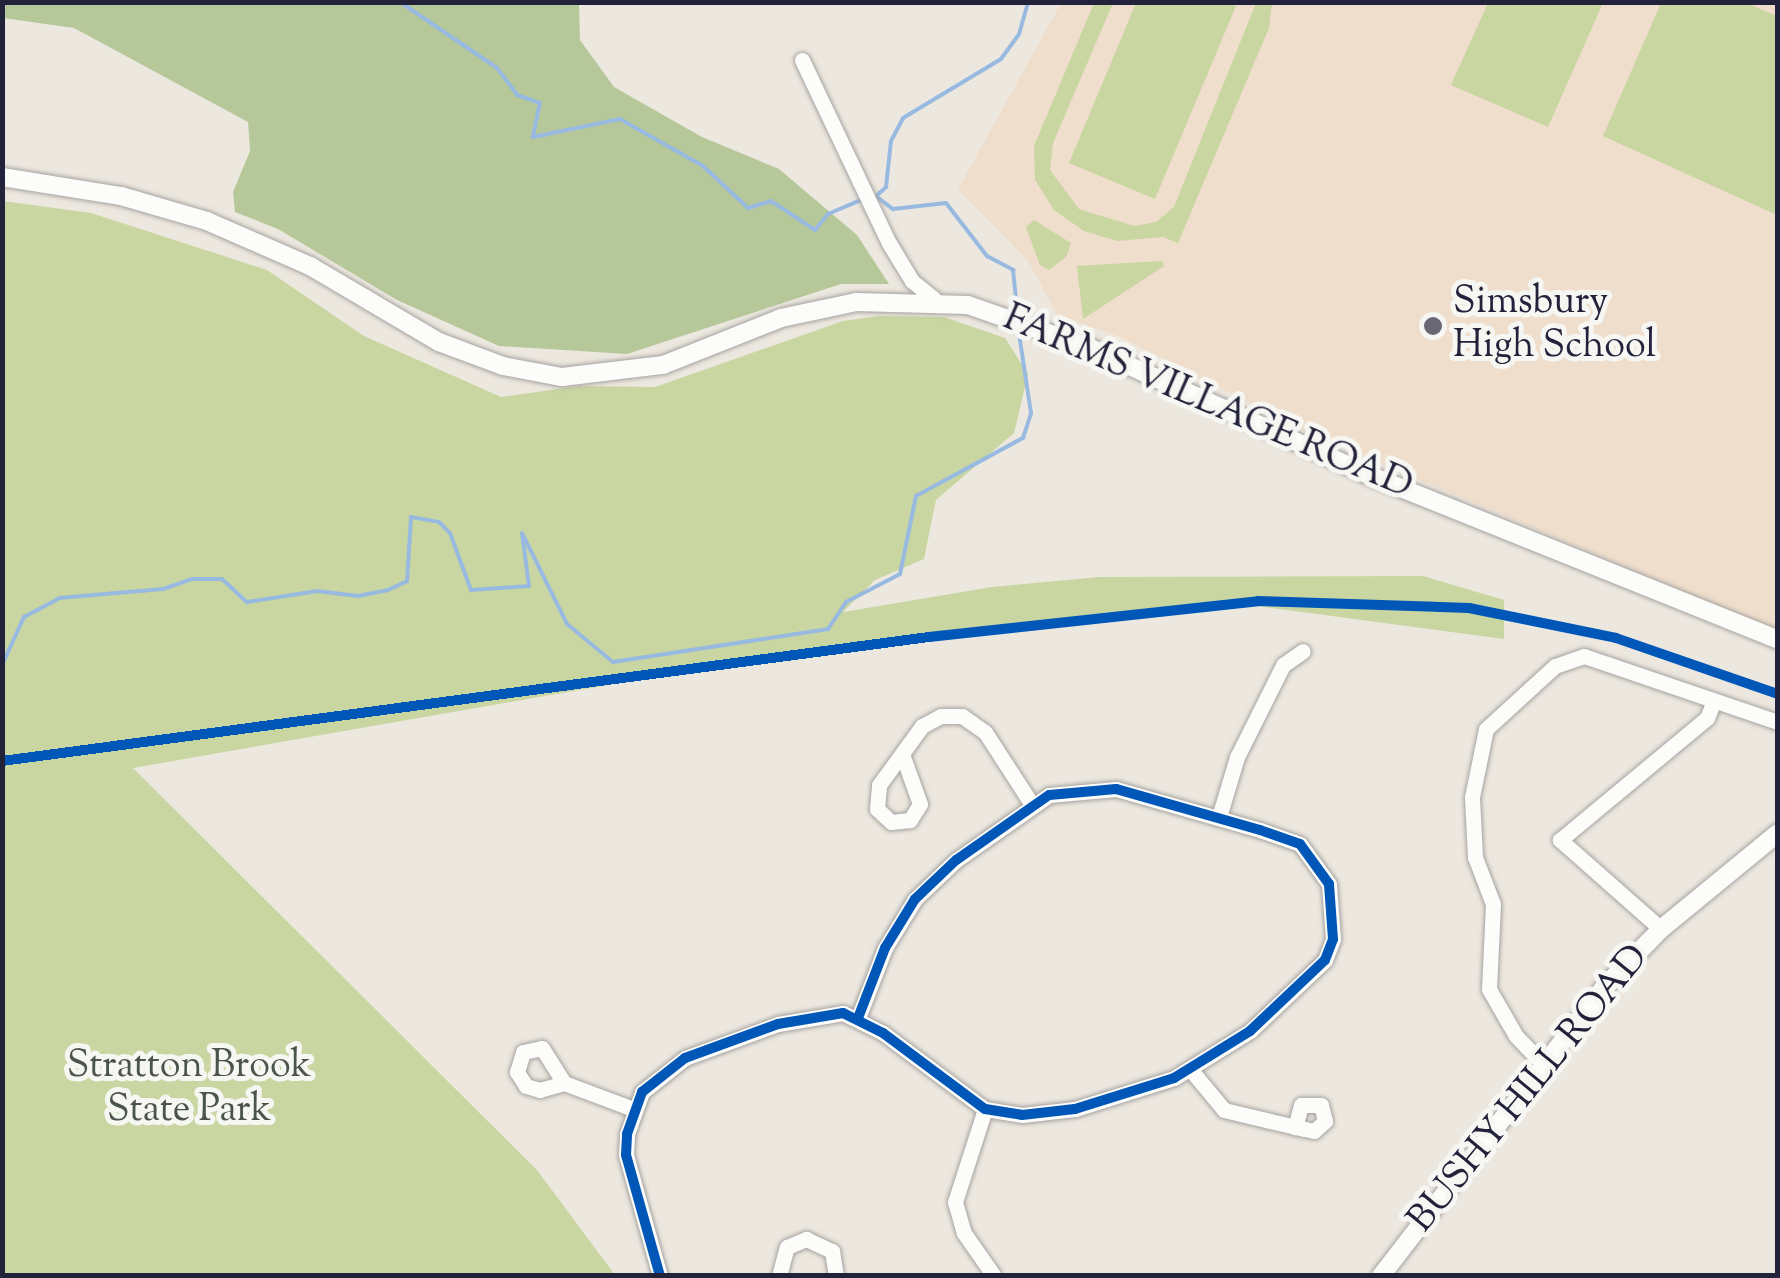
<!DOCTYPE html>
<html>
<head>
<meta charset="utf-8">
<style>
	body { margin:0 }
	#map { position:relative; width:1780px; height:1278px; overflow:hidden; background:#ede8df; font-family:"Sorts Mill Goudy",serif }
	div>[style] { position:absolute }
	.built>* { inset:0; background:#efdecc }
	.green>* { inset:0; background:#c9d6a1 }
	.forest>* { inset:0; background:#b6c79a }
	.stream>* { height:4px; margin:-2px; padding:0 2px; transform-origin:2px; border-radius:2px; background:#98bae0 }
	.roads { filter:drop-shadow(0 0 2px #a6a3a1) drop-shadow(0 0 2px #a6a3a1) }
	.minor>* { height:15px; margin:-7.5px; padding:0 7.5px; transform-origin:7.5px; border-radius:7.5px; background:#fcfcfa }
	.major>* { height:18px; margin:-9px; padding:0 9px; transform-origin:9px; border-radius:9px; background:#fcfcfa }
	.cycleway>* { height:10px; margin:-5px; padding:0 5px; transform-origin:5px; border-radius:5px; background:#0057b8 }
	.dots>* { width:28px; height:28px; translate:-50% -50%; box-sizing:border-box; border:5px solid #f6f6f2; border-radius:50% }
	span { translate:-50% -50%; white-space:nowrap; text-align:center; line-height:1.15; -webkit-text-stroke:10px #f6f6f2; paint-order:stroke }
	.poi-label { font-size:38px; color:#22223b }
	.left { translate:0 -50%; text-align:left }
	.street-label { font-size:38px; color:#22223b }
	.park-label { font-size:38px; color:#4b544a }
	.frame { position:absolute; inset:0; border:5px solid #22223b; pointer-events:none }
</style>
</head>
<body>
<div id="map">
	<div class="built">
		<div style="clip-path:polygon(1061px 3px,1777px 3px,1777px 631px,1304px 431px,1118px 336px,1058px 316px,1028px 261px,958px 189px)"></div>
	</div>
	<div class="green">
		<div style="clip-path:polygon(1228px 2px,1236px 6px,1155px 199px,1069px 163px,1136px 3px)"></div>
		<div style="clip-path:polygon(1094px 3px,1113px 3px,1053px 143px,1050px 170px,1079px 209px,1134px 226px,1156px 222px,1174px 207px,1256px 3px,1272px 3px,1269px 28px,1178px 243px,1163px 237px,1117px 241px,1084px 231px,1054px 210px,1035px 180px,1034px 146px)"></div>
		<div style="clip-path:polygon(1488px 3px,1603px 3px,1548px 127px,1451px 85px)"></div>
		<div style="clip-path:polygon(1661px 3px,1746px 3px,1777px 16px,1777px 215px,1603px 136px)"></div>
		<div style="clip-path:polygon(3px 201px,91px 213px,267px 270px,364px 336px,501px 397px,579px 386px,655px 387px,843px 321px,879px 316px,944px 317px,1005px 338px,1028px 374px,1014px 433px,936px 500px,924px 559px,875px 580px,843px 612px,992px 587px,1099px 577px,1423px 576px,1504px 600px,1504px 639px,1235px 603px,1181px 605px,659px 676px,133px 768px,537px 1170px,615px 1275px,3px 1275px)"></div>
		<div style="clip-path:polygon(1034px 220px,1071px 243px,1066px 257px,1049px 270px,1040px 265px,1026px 227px)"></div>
		<div style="clip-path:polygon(1162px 261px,1164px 266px,1083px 319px,1077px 266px)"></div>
	</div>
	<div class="forest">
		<div style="clip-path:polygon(3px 2px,579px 3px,580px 40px,614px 87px,702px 137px,779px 169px,857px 235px,889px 284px,841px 284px,627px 354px,499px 346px,397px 300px,278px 229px,235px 212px,233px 192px,250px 151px,248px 122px,74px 28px,3px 18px)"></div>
	</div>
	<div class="stream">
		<div style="left:400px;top:2px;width:117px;rotate:34.2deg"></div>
		<div style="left:497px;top:68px;width:34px;rotate:53deg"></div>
		<div style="left:517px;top:95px;width:24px;rotate:19deg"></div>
		<div style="left:540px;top:103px;width:35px;rotate:102deg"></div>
		<div style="left:533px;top:137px;width:89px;rotate:-11.7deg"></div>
		<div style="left:620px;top:119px;width:95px;rotate:29.5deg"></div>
		<div style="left:703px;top:166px;width:62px;rotate:43deg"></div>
		<div style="left:748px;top:208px;width:24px;rotate:-17deg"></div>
		<div style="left:771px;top:201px;width:53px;rotate:33.4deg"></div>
		<div style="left:815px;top:230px;width:21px;rotate:-51deg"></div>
		<div style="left:828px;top:214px;width:36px;rotate:-23deg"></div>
		<div style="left:875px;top:197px;width:15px;rotate:-42deg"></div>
		<div style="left:886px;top:187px;width:46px;rotate:-83.8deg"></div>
		<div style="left:891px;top:141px;width:26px;rotate:-62deg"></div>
		<div style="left:903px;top:118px;width:114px;rotate:-31deg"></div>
		<div style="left:1001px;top:59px;width:31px;rotate:-54deg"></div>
		<div style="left:1019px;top:34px;width:33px;rotate:-74deg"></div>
		<div style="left:877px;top:197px;width:20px;rotate:37deg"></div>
		<div style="left:893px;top:209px;width:53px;rotate:-6.5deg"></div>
		<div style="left:946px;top:203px;width:67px;rotate:52.3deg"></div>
		<div style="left:987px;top:256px;width:30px;rotate:28deg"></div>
		<div style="left:1013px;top:270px;width:48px;rotate:84.1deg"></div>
		<div style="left:2px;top:665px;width:53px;rotate:-65.4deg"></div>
		<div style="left:24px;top:617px;width:40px;rotate:-28deg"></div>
		<div style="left:59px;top:598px;width:104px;rotate:-4.9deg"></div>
		<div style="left:163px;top:589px;width:31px;rotate:-19deg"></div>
		<div style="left:192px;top:579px;width:30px"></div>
		<div style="left:222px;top:579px;width:34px;rotate:43deg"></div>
		<div style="left:247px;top:602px;width:71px;rotate:-8.9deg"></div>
		<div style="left:317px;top:591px;width:41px;rotate:7deg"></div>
		<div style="left:358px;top:596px;width:31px;rotate:-11deg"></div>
		<div style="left:388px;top:590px;width:21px;rotate:-25deg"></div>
		<div style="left:407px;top:581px;width:64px;rotate:-86.4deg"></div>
		<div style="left:411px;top:517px;width:28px;rotate:10deg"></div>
		<div style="left:439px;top:522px;width:16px;rotate:45deg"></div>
		<div style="left:450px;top:533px;width:61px;rotate:69.8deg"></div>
		<div style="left:471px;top:590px;width:58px;rotate:-3.9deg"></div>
		<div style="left:529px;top:586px;width:53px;rotate:-97.5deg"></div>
		<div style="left:522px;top:533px;width:102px;rotate:63.7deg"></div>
		<div style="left:567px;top:624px;width:60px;rotate:39.6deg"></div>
		<div style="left:613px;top:662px;width:218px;rotate:-8.7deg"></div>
		<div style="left:828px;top:629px;width:32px;rotate:-56deg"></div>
		<div style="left:846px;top:602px;width:61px;rotate:-27.4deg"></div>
		<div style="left:900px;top:574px;width:80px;rotate:-78.4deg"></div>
		<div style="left:916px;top:496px;width:122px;rotate:-28.5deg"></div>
		<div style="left:1023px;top:438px;width:26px;rotate:-72deg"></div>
		<div style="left:1031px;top:413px;width:87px;rotate:-98.6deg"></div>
	</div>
	<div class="roads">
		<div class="minor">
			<div style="left:802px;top:60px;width:203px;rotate:64.6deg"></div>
			<div style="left:889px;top:243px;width:44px;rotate:58.8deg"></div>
			<div style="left:912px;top:281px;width:28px;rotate:39deg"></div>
			<div style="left:902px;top:754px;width:53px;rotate:70.2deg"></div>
			<div style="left:920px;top:804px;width:19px;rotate:122deg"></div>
			<div style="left:910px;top:820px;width:19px;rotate:174deg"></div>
			<div style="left:891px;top:822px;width:19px;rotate:-137deg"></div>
			<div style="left:877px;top:809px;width:24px;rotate:-85deg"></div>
			<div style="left:879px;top:785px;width:73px;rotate:-53.9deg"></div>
			<div style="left:922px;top:726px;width:21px;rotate:-28deg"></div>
			<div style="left:941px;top:716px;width:21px"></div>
			<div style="left:962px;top:716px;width:28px;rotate:35deg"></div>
			<div style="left:985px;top:732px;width:85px;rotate:57.1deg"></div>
			<div style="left:1219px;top:817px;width:63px;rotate:-73.3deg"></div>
			<div style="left:1237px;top:757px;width:103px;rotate:-63.4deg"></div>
			<div style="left:1283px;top:665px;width:24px;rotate:-35deg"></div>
			<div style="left:1661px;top:929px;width:135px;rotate:-138.6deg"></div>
			<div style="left:1560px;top:840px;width:191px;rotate:-39.7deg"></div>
			<div style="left:1707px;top:718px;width:16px;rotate:-68deg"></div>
			<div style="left:1542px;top:1063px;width:37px;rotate:-134deg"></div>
			<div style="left:1516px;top:1036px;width:54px;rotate:-119.9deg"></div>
			<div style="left:1489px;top:989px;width:85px;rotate:-87.3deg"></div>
			<div style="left:1493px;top:904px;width:50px;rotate:-111deg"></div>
			<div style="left:1475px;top:857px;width:60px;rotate:-92.9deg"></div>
			<div style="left:1472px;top:797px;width:69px;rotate:-78.4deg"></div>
			<div style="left:1486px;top:729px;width:93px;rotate:-42.4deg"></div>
			<div style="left:1555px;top:666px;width:31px;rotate:-19deg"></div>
			<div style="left:1584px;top:656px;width:205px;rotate:18.8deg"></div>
			<div style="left:1190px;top:1069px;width:53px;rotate:50.3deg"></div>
			<div style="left:1224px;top:1110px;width:47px;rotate:13.4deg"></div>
			<div style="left:1270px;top:1121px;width:36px;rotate:13deg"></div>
			<div style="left:1305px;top:1129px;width:9px;rotate:13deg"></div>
			<div style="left:1314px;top:1131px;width:15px;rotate:-42deg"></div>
			<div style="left:1325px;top:1121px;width:16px;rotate:-104deg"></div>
			<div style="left:1321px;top:1105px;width:20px;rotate:180deg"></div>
			<div style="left:1301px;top:1105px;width:23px;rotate:105deg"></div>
			<div style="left:564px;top:1083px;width:25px;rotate:164deg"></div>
			<div style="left:540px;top:1090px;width:15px;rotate:-164deg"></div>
			<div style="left:526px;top:1086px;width:17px;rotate:-123deg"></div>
			<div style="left:517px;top:1072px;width:21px;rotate:-73deg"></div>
			<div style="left:523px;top:1052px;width:19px;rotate:-12deg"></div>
			<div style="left:542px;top:1048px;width:41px;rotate:57.8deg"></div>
			<div style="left:564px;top:1083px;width:74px;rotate:20.6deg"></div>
			<div style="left:985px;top:1109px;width:98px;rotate:107.9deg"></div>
			<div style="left:955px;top:1202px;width:32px;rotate:74deg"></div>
			<div style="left:964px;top:1233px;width:52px;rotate:55.1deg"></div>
			<div style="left:660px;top:1276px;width:126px;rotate:-105.7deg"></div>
			<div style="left:626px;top:1155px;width:21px;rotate:-87deg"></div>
			<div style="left:627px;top:1134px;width:45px;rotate:-70.3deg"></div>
			<div style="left:642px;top:1092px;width:55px;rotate:-38.3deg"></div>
			<div style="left:685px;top:1058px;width:99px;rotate:-20.1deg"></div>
			<div style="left:778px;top:1024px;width:66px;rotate:-9.6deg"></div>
			<div style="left:843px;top:1013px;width:45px;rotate:26.6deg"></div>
			<div style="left:883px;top:1033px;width:127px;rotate:36.7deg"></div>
			<div style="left:985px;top:1109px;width:37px;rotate:9deg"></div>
			<div style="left:1022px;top:1115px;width:53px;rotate:-6.5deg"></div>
			<div style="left:1075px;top:1109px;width:104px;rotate:-17.4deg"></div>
			<div style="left:1174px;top:1078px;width:89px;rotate:-31.7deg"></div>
			<div style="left:1250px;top:1031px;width:103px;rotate:-43.4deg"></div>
			<div style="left:1325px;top:960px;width:22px;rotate:-69deg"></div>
			<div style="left:1333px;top:939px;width:55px;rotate:-94.2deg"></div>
			<div style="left:1329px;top:884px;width:49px;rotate:-125.9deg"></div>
			<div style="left:1300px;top:844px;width:42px;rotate:-160.7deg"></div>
			<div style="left:1260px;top:830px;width:150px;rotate:-164.1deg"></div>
			<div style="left:1116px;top:789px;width:67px;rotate:174.9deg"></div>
			<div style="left:1049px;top:795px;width:113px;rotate:145deg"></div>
			<div style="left:956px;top:860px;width:57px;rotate:136.4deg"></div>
			<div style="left:915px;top:899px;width:57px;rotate:121.5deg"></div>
			<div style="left:885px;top:948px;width:75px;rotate:111.1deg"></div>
			<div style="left:779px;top:1276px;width:30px;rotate:-75deg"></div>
			<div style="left:787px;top:1247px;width:21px;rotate:-23deg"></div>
			<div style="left:806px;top:1239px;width:29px;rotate:25deg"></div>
			<div style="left:832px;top:1251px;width:25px;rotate:81deg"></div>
		</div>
		<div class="major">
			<div style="left:2px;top:177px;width:121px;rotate:9.1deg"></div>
			<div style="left:121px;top:196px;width:90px;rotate:16.2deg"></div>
			<div style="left:207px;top:221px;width:112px;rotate:23.6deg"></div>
			<div style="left:310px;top:266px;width:150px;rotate:30.5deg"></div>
			<div style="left:439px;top:342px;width:68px;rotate:20.6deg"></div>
			<div style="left:503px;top:366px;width:60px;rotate:10.6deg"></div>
			<div style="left:562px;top:377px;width:102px;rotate:-6.8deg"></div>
			<div style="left:663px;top:365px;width:127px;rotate:-21.7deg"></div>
			<div style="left:781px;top:318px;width:77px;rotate:-12deg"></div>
			<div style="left:856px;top:302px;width:112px;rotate:1.5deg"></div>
			<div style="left:968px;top:305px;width:127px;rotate:19.3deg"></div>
			<div style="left:1088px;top:347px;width:316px;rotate:24.5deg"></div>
			<div style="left:1376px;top:478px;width:433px;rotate:21.9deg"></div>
			<div style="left:1381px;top:1276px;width:368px;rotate:-52.3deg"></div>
			<div style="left:1606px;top:985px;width:78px;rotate:-45.5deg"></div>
			<div style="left:1661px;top:929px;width:151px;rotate:-39.4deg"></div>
		</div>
	</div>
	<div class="cycleway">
		<div style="left:2px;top:761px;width:935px;rotate:-7.62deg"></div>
		<div style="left:929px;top:637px;width:331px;rotate:-6.2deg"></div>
		<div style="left:1258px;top:601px;width:211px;rotate:1.9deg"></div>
		<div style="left:1469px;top:608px;width:150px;rotate:11.5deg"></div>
		<div style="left:1616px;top:638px;width:171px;rotate:19.1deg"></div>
		<div style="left:660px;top:1276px;width:126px;rotate:-105.7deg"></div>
		<div style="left:626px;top:1155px;width:21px;rotate:-87deg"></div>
		<div style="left:627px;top:1134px;width:45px;rotate:-70.3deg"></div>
		<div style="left:642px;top:1092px;width:55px;rotate:-38.3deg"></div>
		<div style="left:685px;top:1058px;width:99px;rotate:-20.1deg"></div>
		<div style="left:778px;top:1024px;width:66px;rotate:-9.6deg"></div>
		<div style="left:843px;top:1013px;width:45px;rotate:26.6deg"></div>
		<div style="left:883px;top:1033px;width:127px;rotate:36.7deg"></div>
		<div style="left:985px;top:1109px;width:37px;rotate:9deg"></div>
		<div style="left:1022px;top:1115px;width:53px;rotate:-6.5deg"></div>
		<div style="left:1075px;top:1109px;width:104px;rotate:-17.4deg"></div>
		<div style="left:1174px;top:1078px;width:89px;rotate:-31.7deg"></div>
		<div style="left:1250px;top:1031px;width:103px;rotate:-43.4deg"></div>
		<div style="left:1325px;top:960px;width:22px;rotate:-69deg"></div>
		<div style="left:1333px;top:939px;width:55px;rotate:-94.2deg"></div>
		<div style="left:1329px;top:884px;width:49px;rotate:-125.9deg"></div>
		<div style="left:1300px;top:844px;width:42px;rotate:-160.7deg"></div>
		<div style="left:1260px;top:830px;width:150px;rotate:-164.1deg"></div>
		<div style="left:1116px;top:789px;width:67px;rotate:174.9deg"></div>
		<div style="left:1049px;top:795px;width:113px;rotate:145deg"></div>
		<div style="left:956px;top:860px;width:57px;rotate:136.4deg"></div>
		<div style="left:915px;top:899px;width:57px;rotate:121.5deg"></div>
		<div style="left:885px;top:948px;width:75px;rotate:111.1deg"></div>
	</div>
	<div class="dots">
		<div style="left:1433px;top:326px;background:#696774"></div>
	</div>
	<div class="poi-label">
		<span class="left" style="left:1453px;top:326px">Simsbury<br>High School</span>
	</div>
	<div class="street-label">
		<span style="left:1207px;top:404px;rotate:23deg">FARMS VILLAGE ROAD</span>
		<span style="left:1530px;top:1090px;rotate:-51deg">BUSHY HILL ROAD</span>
	</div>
	<div class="park-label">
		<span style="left:189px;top:1090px">Stratton Brook<br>State Park</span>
	</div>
	<div class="frame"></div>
</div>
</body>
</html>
